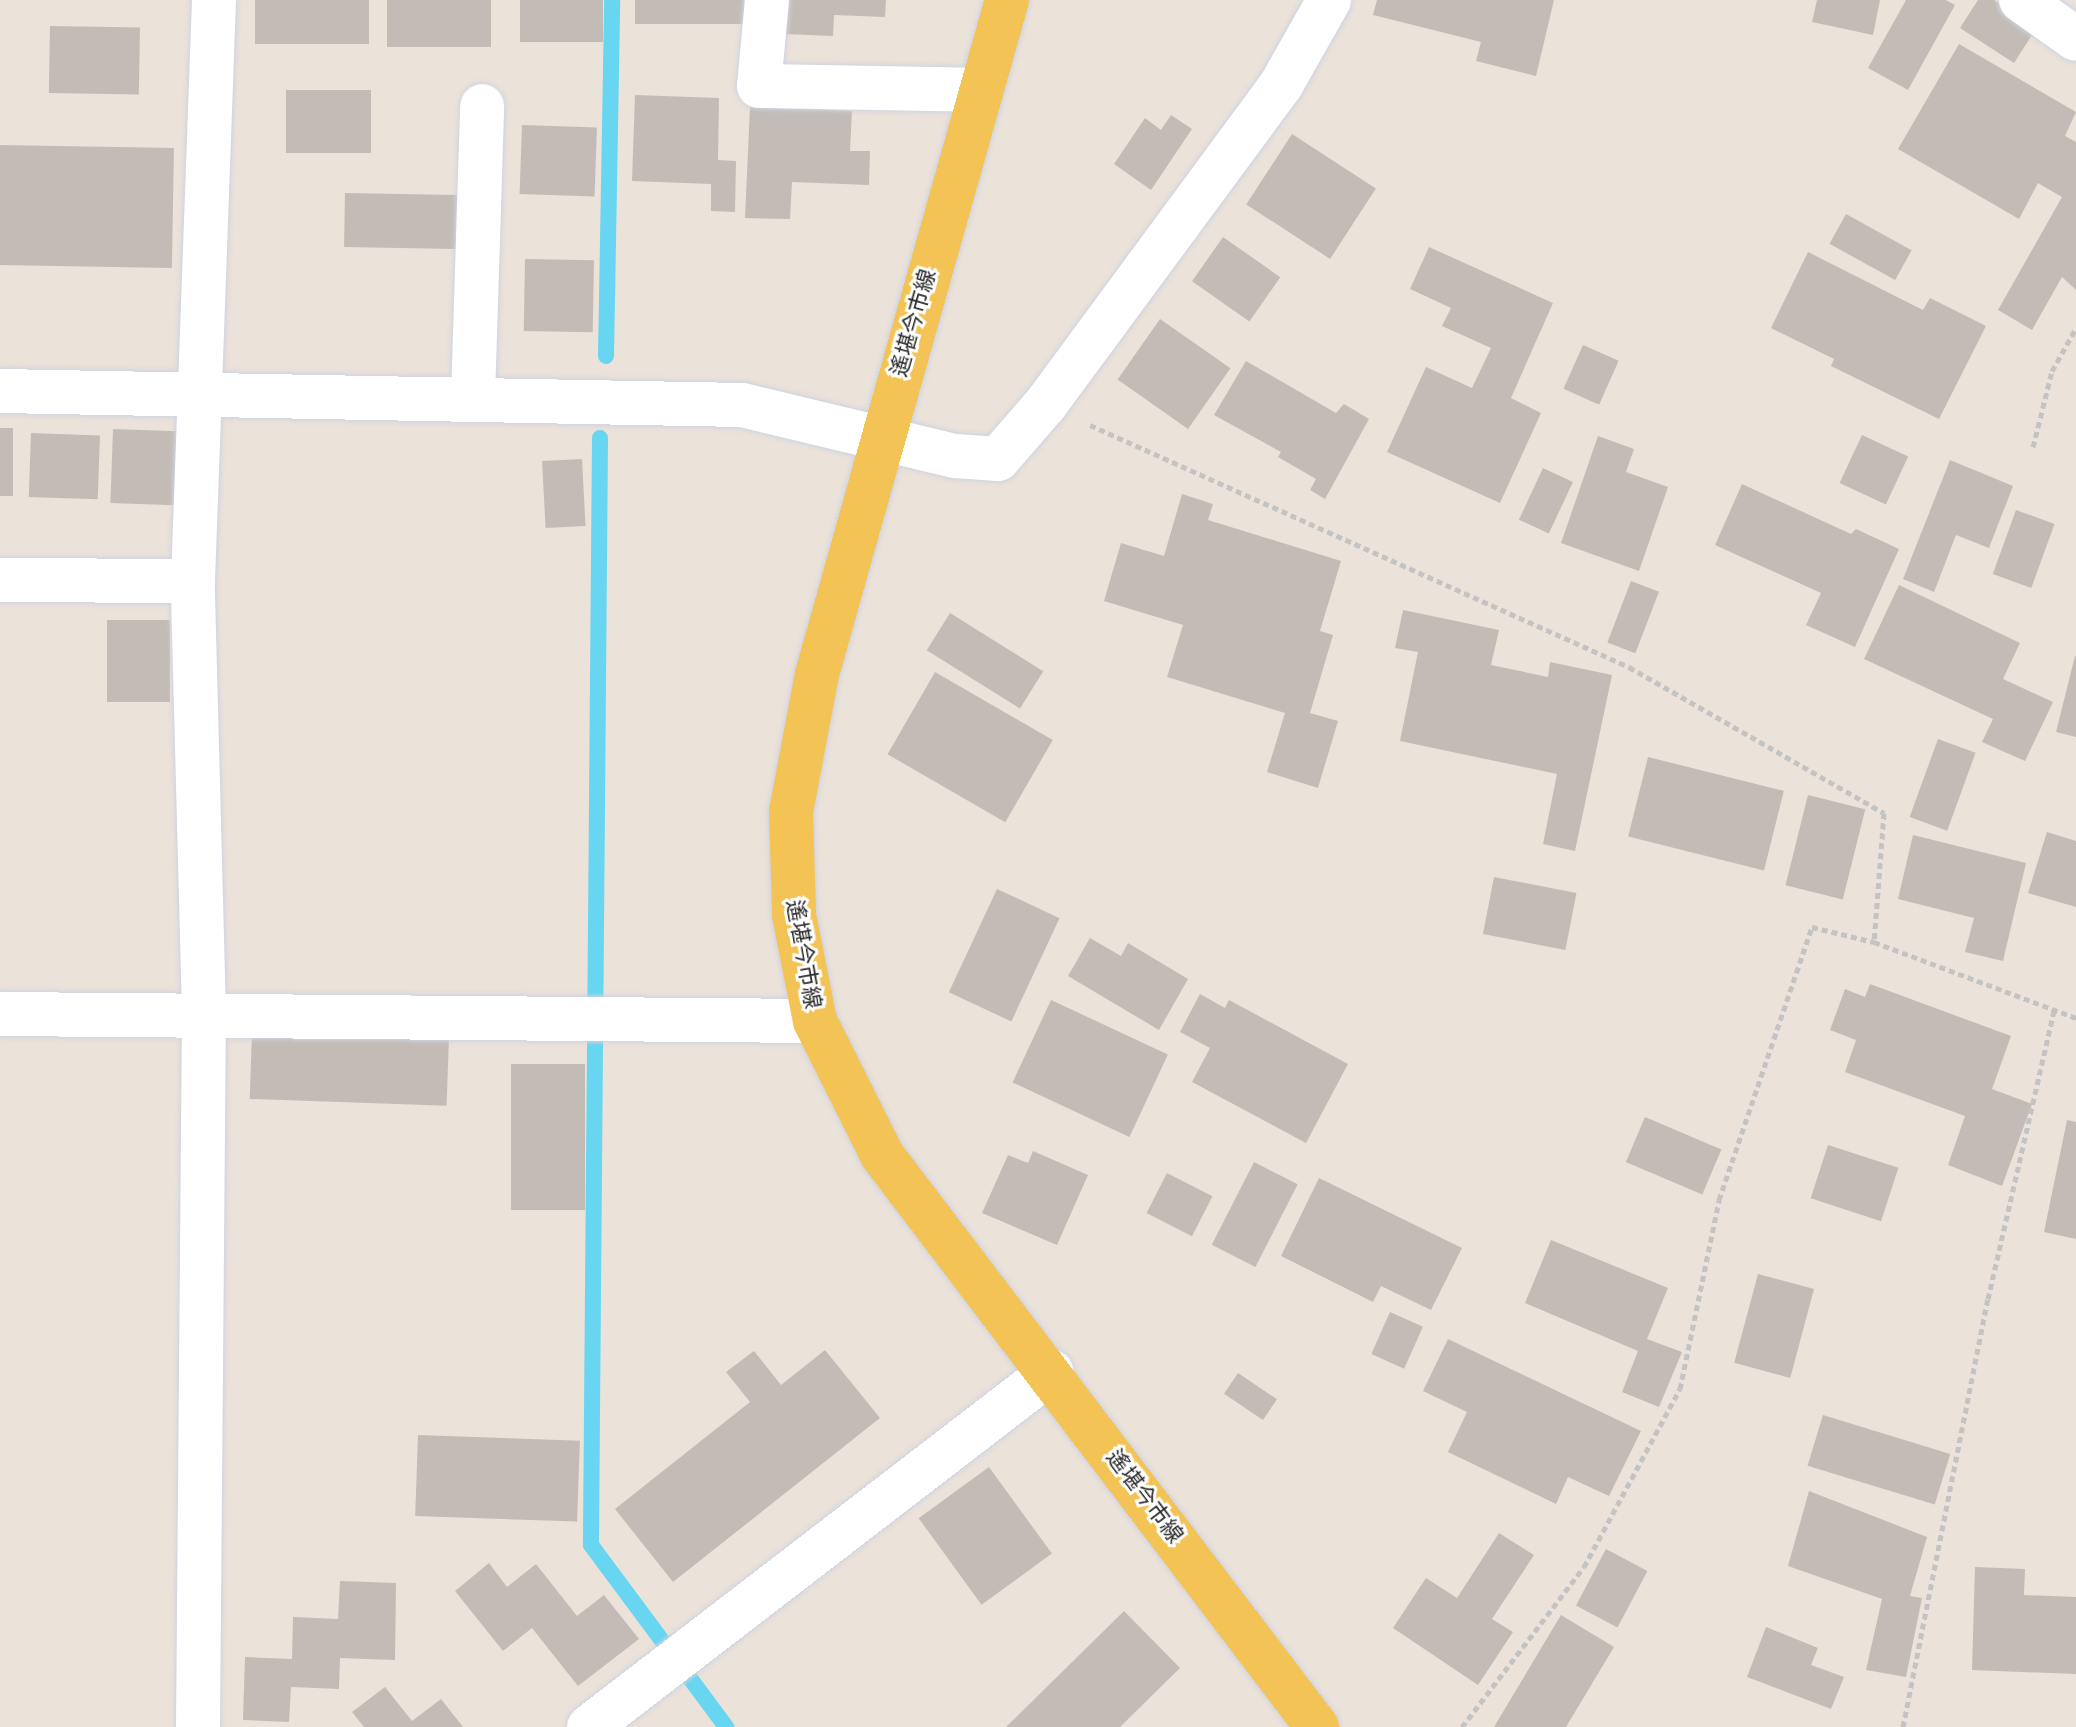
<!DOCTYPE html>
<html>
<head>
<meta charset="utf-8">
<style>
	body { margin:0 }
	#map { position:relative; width:2076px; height:1727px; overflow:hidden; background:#ebe2d9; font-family:Quicksand,"Noto Sans JP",sans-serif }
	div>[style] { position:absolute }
	.stream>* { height:16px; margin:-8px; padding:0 8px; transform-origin:8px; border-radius:8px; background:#68d5f1 }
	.building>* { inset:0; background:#c3bcb6; transform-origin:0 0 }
	.path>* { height:5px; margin-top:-2.5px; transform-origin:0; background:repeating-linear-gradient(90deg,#c3c3c3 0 6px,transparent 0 10px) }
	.roads { filter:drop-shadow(0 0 2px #ced3e2) drop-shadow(0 0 2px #ced3e2) }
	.minor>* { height:44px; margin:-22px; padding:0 22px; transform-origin:22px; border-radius:22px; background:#fff }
	.major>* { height:44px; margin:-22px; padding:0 22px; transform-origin:22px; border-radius:22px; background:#f3c455 }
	span { translate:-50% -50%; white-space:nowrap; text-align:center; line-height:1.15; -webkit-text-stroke:6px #fff; paint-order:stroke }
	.street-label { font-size:22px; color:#282828 }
</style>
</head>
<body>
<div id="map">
	<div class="stream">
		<div style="left:606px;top:356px;width:356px;rotate:-89deg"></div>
		<div style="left:600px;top:438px;width:1107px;rotate:90.47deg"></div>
		<div style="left:591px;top:1545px;width:227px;rotate:53.4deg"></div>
	</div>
	<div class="building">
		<div style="left:369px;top:0;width:44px;height:114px;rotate:90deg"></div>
		<div style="left:387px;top:0;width:104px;height:47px"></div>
		<div style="left:520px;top:0;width:83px;height:42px"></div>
		<div style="left:635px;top:0;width:109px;height:24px"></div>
		<div style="clip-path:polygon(787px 0,886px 0,885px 17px,834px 15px,833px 36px,785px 34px)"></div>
		<div style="clip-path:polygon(1377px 0,1554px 0,1536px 76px,1476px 61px,1481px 42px,1373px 15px)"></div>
		<div style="clip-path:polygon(1817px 0,1880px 0,1873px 35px,1812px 22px)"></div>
		<div style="clip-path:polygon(1906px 0,1946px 0,1955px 5px,1908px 90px,1868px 68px)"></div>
		<div style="clip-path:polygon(1978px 0,1994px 0,2037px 27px,2014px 63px,1960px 28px)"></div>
		<div style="left:50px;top:26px;width:90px;height:67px;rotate:1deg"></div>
		<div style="clip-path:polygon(1959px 44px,2076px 112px,2065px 136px,2076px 142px,2076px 290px,2062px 277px,2032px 330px,1998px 310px,2062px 197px,2038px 183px,2019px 219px,1898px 149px)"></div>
		<div style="left:286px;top:90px;width:85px;height:63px"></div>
		<div style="clip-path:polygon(635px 95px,719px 98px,718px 160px,736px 161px,735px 212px,711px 211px,711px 184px,632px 181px)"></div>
		<div style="clip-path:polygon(750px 107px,852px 111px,850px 151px,870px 151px,869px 185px,792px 182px,790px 219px,745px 218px)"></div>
		<div style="clip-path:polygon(1171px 115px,1192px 129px,1151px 190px,1114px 164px,1145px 118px,1161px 130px)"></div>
		<div style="left:522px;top:125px;width:75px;height:69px;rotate:2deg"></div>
		<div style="left:1292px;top:134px;width:100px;height:84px;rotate:33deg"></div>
		<div style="left:0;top:145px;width:174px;height:120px;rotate:1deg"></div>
		<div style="left:345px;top:193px;width:112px;height:54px;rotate:1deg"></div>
		<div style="left:1846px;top:214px;width:75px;height:34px;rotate:29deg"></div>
		<div style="left:1223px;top:237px;width:70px;height:54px;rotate:35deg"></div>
		<div style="clip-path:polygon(1429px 247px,1553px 303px,1511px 398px,1541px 413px,1500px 503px,1387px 452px,1426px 367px,1472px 388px,1491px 348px,1442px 326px,1451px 308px,1410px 289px)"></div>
		<div style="clip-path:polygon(1808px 252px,1923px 310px,1930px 298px,1986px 326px,1939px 419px,1831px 366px,1834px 359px,1771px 328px)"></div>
		<div style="left:525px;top:259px;width:69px;height:72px;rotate:1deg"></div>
		<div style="left:1160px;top:319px;width:86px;height:74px;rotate:35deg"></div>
		<div style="left:1583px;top:345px;width:39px;height:48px;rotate:24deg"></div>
		<div style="clip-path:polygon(1246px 361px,1336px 413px,1344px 404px,1369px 419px,1325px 499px,1310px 490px,1316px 479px,1278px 457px,1281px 452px,1214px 415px)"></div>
		<div style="left:0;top:428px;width:13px;height:68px"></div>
		<div style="left:113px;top:429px;width:64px;height:74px;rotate:2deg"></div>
		<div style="left:31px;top:433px;width:69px;height:64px;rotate:2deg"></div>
		<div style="left:1862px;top:435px;width:51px;height:53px;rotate:25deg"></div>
		<div style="clip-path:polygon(1598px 436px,1634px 449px,1626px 472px,1668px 487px,1639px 571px,1561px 543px)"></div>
		<div style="left:582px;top:459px;width:67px;height:40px;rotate:87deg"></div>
		<div style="clip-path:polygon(1950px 460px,2013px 486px,1989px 548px,1956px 535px,1934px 592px,1903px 579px)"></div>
		<div style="left:1543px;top:468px;width:33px;height:57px;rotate:25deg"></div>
		<div style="clip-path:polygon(1742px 484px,1851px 534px,1856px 529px,1899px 549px,1855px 647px,1806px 625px,1821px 593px,1715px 545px)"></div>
		<div style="clip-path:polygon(1182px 494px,1213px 504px,1208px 520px,1341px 561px,1320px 631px,1333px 635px,1310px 713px,1338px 721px,1318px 788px,1267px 772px,1285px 713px,1167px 677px,1183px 625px,1104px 601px,1121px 543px,1164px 556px)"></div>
		<div style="left:2016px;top:510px;width:41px;height:68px;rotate:20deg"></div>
		<div style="left:1631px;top:581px;width:30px;height:66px;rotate:21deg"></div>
		<div style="clip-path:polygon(1899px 585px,2020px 643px,2003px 679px,2053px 702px,2025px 761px,1982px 742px,1993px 719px,1864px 659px)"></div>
		<div style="clip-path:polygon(1403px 610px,1499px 630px,1491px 665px,1548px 677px,1550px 662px,1612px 675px,1575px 851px,1543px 844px,1557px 774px,1400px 741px,1418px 652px,1395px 648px)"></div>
		<div style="left:950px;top:613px;width:110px;height:44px;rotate:32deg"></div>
		<div style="left:170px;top:620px;width:82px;height:63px;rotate:90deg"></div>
		<div style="clip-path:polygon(2075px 656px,2076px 656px,2076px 737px,2056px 732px)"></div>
		<div style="left:935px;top:672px;width:136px;height:95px;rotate:30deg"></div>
		<div style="left:1938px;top:739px;width:40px;height:83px;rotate:20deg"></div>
		<div style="left:1648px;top:757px;width:140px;height:82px;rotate:14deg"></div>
		<div style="left:1808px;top:795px;width:59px;height:93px;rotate:14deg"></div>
		<div style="clip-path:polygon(2047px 832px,2076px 841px,2076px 907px,2028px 893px)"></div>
		<div style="clip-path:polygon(1913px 835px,2026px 863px,2003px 961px,1965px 952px,1974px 918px,1898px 899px)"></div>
		<div style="left:1494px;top:877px;width:84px;height:58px;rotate:11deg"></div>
		<div style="left:997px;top:889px;width:69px;height:114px;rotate:25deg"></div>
		<div style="clip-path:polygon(1090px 938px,1121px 956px,1128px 943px,1188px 979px,1159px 1030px,1068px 976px)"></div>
		<div style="clip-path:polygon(1870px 984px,2011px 1036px,1992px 1089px,2032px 1104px,2002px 1186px,1948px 1165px,1965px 1116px,1845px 1072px,1856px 1040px,1830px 1030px,1845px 989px,1865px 997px)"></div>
		<div style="clip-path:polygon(1200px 994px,1225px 1008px,1229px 1000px,1348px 1064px,1306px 1143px,1192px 1082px,1210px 1048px,1180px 1032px)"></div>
		<div style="left:1051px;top:1000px;width:129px;height:91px;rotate:25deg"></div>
		<div style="left:252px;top:1033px;width:197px;height:66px;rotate:2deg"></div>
		<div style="left:511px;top:1064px;width:74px;height:146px"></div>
		<div style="left:1645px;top:1117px;width:83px;height:49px;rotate:23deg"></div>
		<div style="clip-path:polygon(2067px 1120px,2076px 1122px,2076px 1239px,2044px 1232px)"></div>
		<div style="left:1828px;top:1145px;width:74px;height:56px;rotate:18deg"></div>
		<div style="clip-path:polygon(1033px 1151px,1088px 1175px,1057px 1245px,982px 1213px,1008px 1155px,1028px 1163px)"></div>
		<div style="left:1254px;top:1162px;width:49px;height:93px;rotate:27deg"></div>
		<div style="left:1167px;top:1173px;width:51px;height:45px;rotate:27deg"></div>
		<div style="clip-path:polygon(1319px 1178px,1462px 1248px,1431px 1310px,1381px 1286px,1373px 1302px,1281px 1256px)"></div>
		<div style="clip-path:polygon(1551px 1240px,1668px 1288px,1647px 1339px,1682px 1352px,1659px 1407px,1622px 1392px,1638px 1351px,1525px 1303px)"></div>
		<div style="left:1758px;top:1274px;width:58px;height:92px;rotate:15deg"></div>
		<div style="left:1390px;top:1312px;width:36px;height:46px;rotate:24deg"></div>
		<div style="clip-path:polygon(1448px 1339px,1641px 1431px,1609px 1496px,1568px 1477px,1556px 1504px,1448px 1452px,1467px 1412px,1423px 1391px)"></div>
		<div style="clip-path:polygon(825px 1350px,880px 1418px,673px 1582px,615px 1509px,750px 1402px,726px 1372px,754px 1351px,781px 1385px)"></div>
		<div style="left:1238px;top:1373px;width:47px;height:25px;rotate:34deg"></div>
		<div style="left:1823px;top:1415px;width:133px;height:53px;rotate:17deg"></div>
		<div style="left:418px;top:1435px;width:162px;height:81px;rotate:2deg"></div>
		<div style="left:989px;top:1467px;width:107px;height:87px;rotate:54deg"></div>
		<div style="clip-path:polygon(1809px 1491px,1927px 1537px,1910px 1596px,1922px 1598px,1906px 1677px,1866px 1670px,1882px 1599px,1788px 1566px)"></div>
		<div style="clip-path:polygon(1499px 1533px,1534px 1555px,1492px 1619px,1513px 1632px,1478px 1685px,1393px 1628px,1426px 1578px,1457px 1598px)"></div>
		<div style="left:1606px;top:1549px;width:47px;height:64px;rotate:28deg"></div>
		<div style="clip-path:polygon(489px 1563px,507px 1587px,536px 1564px,577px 1616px,604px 1595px,639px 1639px,578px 1686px,532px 1628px,503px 1651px,455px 1591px)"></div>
		<div style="clip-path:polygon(1975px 1567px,2025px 1569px,2024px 1595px,2076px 1597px,2076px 1674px,1972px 1670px)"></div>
		<div style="clip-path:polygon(340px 1581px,396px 1583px,395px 1660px,340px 1658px,339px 1689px,291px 1687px,289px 1722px,243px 1720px,245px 1657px,292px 1659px,293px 1617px,338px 1619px)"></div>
		<div style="clip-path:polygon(1124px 1611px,1180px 1668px,1120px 1727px,1006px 1727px)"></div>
		<div style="clip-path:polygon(1561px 1615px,1614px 1647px,1566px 1727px,1494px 1727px)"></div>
		<div style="clip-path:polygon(1766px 1627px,1818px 1648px,1811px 1665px,1844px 1677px,1831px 1709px,1747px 1677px)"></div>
		<div style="clip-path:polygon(385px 1687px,412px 1721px,441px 1699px,463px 1727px,364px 1727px,352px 1712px)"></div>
	</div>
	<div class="path">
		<div style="left:1090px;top:425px;width:591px;rotate:24.18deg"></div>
		<div style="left:1629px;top:667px;width:294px;rotate:29.8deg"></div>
		<div style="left:1884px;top:813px;width:129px;rotate:94.4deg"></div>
		<div style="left:1874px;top:942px;width:216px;rotate:20.6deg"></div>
		<div style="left:2033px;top:447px;width:78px;rotate:-76deg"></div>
		<div style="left:2052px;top:371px;width:49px;rotate:-60.8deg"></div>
		<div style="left:1462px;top:1727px;width:201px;rotate:-52.7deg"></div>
		<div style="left:1584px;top:1567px;width:202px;rotate:-61.7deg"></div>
		<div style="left:1680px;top:1389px;width:193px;rotate:-78.3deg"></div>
		<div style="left:1719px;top:1200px;width:288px;rotate:-71.2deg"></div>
		<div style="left:1812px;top:927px;width:64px;rotate:13.6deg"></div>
		<div style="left:1903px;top:1727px;width:436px;rotate:-78.8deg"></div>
		<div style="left:1988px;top:1299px;width:296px;rotate:-77.1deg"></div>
	</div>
	<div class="roads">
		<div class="minor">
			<div style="left:767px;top:0;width:86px;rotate:95.3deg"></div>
			<div style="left:759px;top:86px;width:222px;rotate:1deg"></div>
			<div style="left:2021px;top:0;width:67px;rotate:35.3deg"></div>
			<div style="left:0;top:391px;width:742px;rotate:1.08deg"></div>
			<div style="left:742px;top:405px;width:219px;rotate:13.5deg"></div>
			<div style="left:955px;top:456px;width:43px;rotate:4deg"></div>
			<div style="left:998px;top:459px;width:72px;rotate:-49deg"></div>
			<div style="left:1045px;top:405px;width:398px;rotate:-53.6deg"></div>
			<div style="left:1281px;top:85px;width:98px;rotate:-60.5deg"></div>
			<div style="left:473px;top:398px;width:292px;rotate:-88.2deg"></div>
			<div style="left:0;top:580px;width:193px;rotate:0.3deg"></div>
			<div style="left:0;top:1014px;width:815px;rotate:0.49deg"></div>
			<div style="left:198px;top:1727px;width:713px;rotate:-89.52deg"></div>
			<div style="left:204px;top:1014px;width:433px;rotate:-91.5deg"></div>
			<div style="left:193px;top:581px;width:581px;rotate:-87.93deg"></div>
			<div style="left:589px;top:1727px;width:583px;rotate:-37.54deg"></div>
		</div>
		<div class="major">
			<div style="left:1007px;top:0;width:700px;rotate:105.74deg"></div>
			<div style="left:817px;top:674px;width:139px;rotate:100.7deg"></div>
			<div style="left:791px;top:811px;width:104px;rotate:88.3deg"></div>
			<div style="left:794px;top:915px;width:108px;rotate:78.8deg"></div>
			<div style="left:815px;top:1021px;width:150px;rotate:63.4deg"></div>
			<div style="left:882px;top:1155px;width:719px;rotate:52.75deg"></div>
		</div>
	</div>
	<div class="street-label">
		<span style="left:913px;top:323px;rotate:-74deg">遙堪今市線</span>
		<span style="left:804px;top:954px;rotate:80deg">遙堪今市線</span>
		<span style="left:1145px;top:1496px;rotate:53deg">遙堪今市線</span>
	</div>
</div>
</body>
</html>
